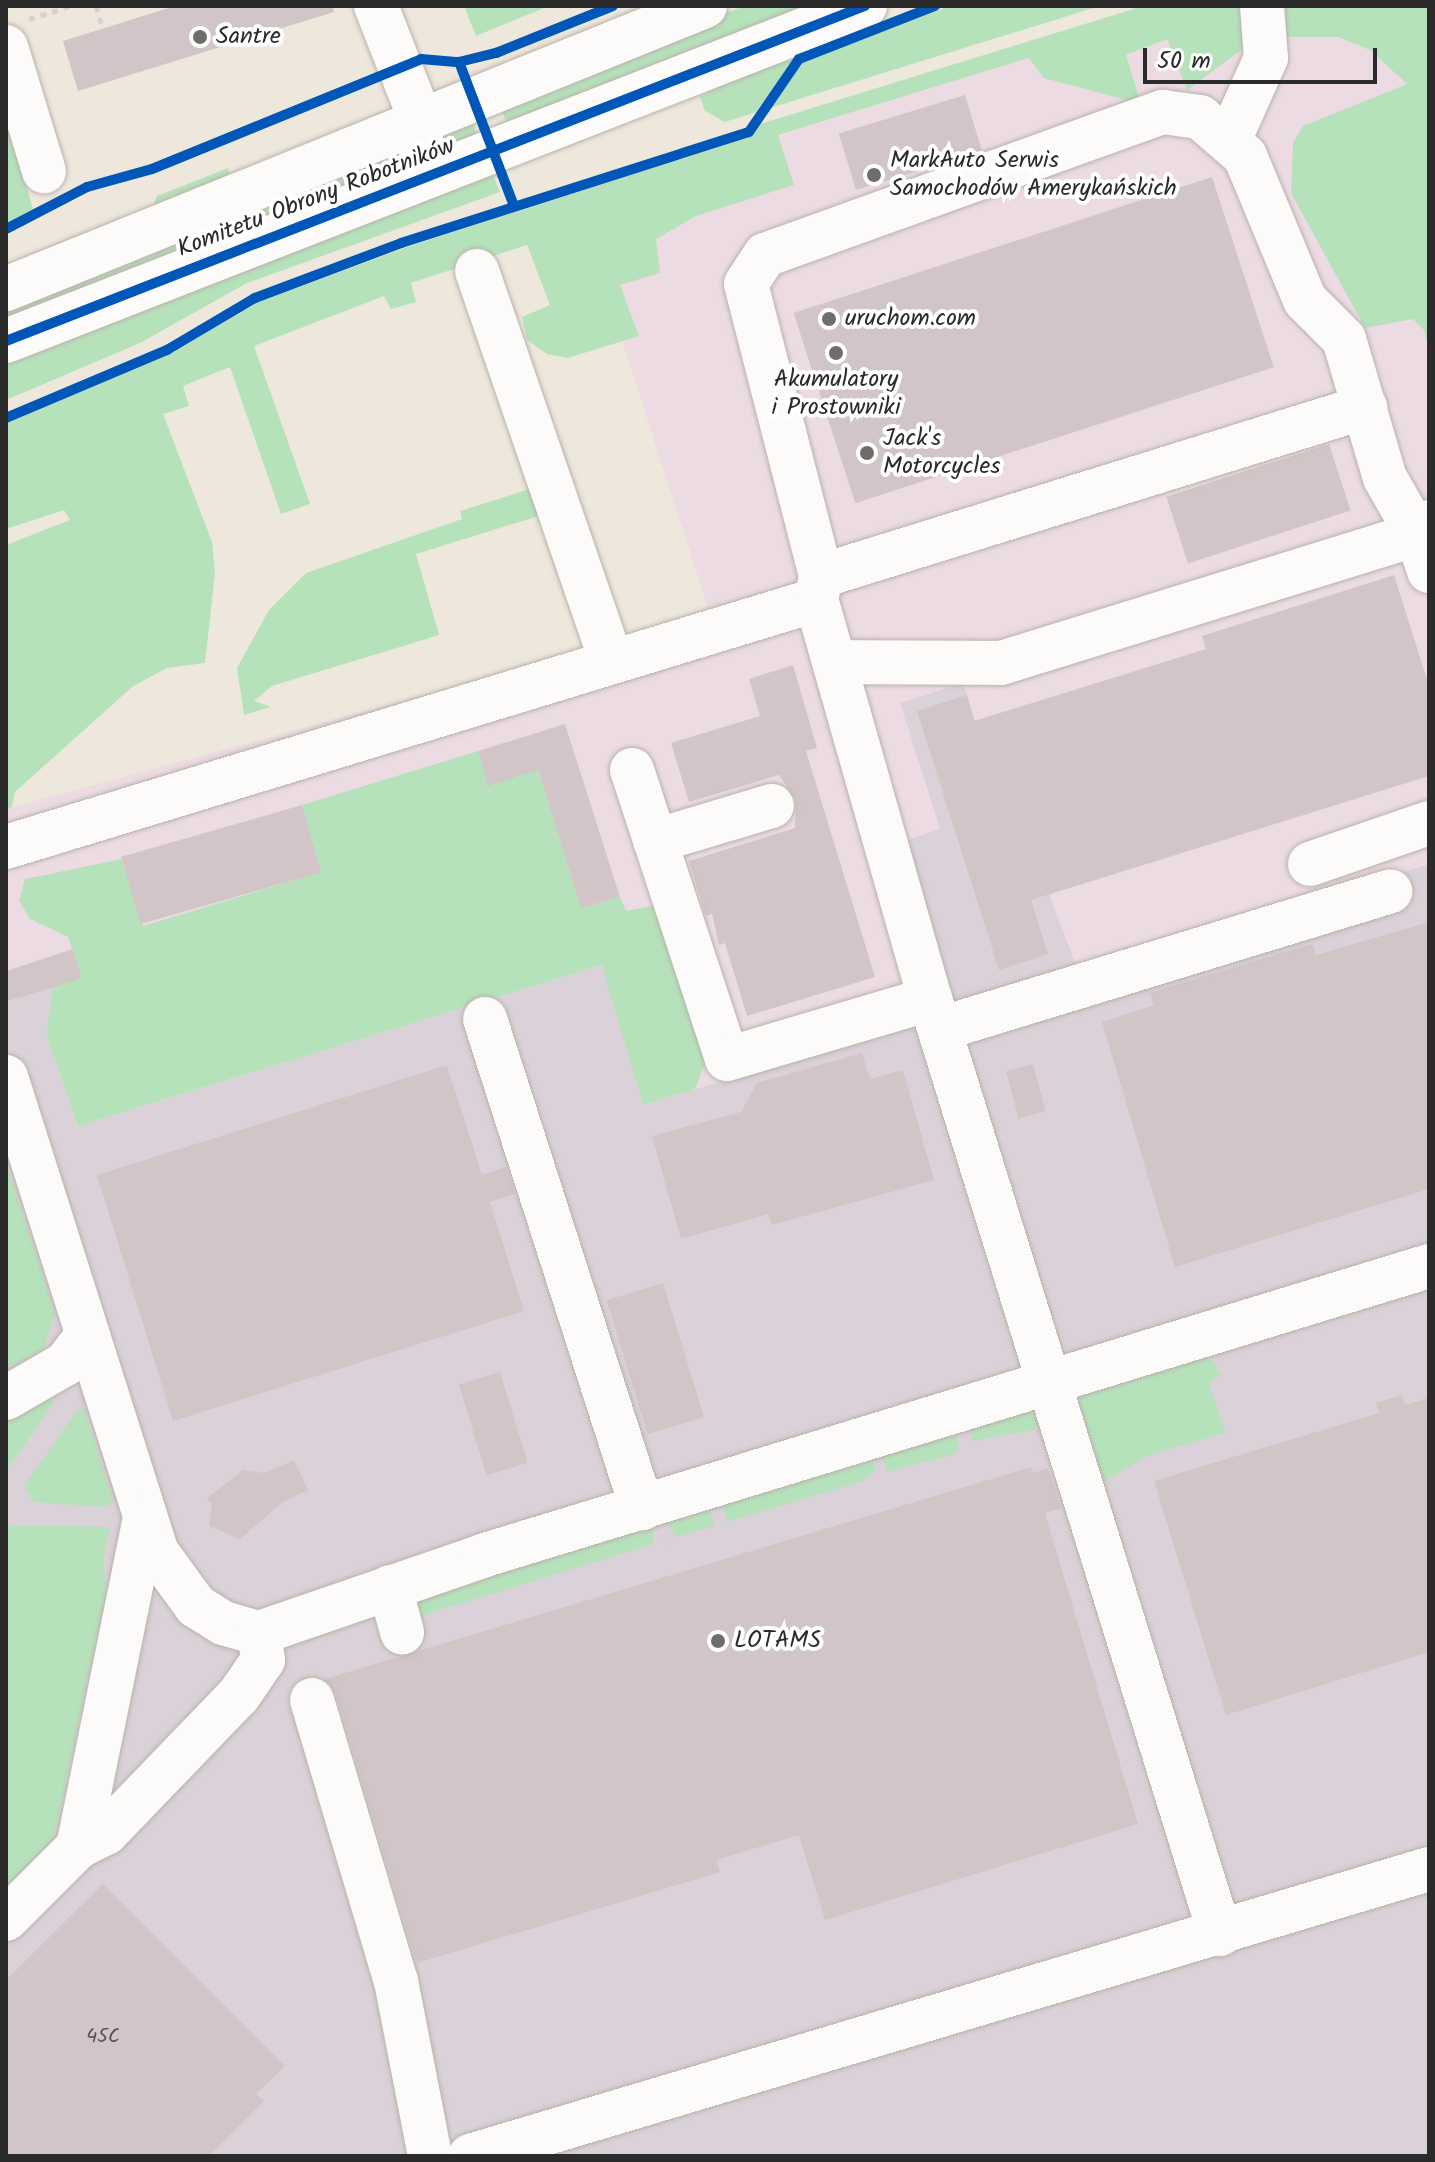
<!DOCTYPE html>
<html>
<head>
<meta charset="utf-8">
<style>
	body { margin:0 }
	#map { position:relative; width:1435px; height:2162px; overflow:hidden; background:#eee7dc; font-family:Kalam,sans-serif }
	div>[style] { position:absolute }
	.built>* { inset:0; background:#eddbe3 }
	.industrial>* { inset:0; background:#dbd1d8 }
	.green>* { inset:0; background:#b6e2bb }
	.building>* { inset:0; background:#d1c5c8; transform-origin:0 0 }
	.path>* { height:5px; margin-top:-2.5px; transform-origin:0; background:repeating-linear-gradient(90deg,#d5d3d0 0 6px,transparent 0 12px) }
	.roads { filter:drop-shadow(0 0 2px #b8b3ac) drop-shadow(0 0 2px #b8b3ac) }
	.minor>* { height:44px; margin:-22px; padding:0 22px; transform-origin:22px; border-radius:22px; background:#fcfbfa }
	.cycleway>* { height:10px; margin:-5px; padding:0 5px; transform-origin:5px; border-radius:5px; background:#0057b8 }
	.dots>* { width:22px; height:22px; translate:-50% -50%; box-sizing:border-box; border:4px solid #fff; border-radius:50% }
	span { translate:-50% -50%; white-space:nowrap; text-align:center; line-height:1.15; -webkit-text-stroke:8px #fff; paint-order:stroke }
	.number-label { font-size:20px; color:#545252 }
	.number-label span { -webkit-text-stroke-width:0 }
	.poi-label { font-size:24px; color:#2b2b2b }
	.left { translate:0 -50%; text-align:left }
	.street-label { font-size:24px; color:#2b2b2b }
	.frame { position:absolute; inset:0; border:8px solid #2b2b2b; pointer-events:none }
	.scale { position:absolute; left:1143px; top:48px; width:234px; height:36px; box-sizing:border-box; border:4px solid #2b2b2b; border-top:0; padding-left:10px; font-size:24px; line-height:28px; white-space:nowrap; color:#2b2b2b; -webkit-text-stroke:6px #fff; paint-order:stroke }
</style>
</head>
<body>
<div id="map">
	<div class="built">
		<div style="clip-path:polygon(1197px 6px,1429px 6px,1429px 864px,1079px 973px,1049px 895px,1031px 900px,962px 683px,900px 703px,940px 830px,900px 842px,951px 1012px,643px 1105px,53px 984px,82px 978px,72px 950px,6px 971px,6px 809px,711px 617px,578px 204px,644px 177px)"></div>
	</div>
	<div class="industrial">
		<div style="clip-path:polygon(963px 683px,1031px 899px,1049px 894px,1079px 973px,1429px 864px,1429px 2156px,6px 2156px,6px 1003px,53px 984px,46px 1035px,78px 1126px,603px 965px,643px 1105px,951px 1012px,899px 843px,940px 829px,900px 703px)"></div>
	</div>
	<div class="green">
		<div style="clip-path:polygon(464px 6px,549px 6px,476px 36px)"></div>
		<div style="clip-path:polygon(744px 6px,818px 6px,508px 126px,499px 105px)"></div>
		<div style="clip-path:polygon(920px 6px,796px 55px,756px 112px,725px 122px,705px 111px,700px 97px,737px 77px)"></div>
		<div style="clip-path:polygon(950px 6px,1100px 6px,770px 108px,802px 62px)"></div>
		<div style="clip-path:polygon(1143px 6px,1247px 6px,1252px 42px,1187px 90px,1167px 39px,1126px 55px,1141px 104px,1044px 78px,1029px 58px,778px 135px,794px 185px,696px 216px,656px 239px,660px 273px,620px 285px,639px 336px,568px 358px,547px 354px,527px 340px,522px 317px,550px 305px,527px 245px,411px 283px,416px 302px,391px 309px,384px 296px,254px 346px,310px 504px,281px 514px,230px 367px,183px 386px,189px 406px,163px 414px,212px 542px,215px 573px,205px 663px,167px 668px,132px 687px,15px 792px,12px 807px,6px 809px,6px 545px,70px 520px,64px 510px,6px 529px,6px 423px,172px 353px,259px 302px,410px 246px,752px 136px,760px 124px)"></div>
		<div style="clip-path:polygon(1283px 6px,1429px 6px,1429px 350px,1424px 330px,1413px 319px,1365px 328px,1291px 193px,1293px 143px,1303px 126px,1407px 84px,1370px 50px,1338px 37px,1287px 37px)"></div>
		<div style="clip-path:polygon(6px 115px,33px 209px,6px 223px)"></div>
		<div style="clip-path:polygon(470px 116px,478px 138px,442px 150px,443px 135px)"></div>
		<div style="clip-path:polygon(406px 143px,409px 154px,389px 172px,6px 321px,6px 306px)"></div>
		<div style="clip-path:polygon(228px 168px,232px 180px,152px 208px,157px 196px)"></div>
		<div style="clip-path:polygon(491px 170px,500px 192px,247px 283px,140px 343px,6px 400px,6px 359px)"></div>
		<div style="clip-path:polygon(536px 487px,545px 514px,416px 554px,439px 635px,272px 686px,254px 701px,271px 707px,244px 715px,237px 668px,269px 610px,306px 573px,462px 519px,460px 511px)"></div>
		<div style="clip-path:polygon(478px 751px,488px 785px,538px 770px,581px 908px,620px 897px,626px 911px,657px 905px,705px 1063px,695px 1089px,643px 1105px,602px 965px,78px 1126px,46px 1035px,53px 984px,82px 978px,68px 937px,30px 919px,19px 901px,25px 879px,122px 859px,143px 926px,321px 872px,302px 805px)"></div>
		<div style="clip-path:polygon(6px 1163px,55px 1314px,43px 1349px,6px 1369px)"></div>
		<div style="clip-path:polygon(1206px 1351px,1221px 1375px,1209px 1383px,1225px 1433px,1149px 1455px,1105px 1481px,1098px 1480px,1067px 1396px)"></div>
		<div style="clip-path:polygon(46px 1396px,54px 1402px,6px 1471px,6px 1412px)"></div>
		<div style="clip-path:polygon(1039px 1405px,1041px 1424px,1032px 1430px,973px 1441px,970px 1423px)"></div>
		<div style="clip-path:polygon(78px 1409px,84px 1409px,113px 1501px,104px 1507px,33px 1502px,24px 1486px)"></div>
		<div style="clip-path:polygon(954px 1429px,959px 1447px,954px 1454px,888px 1472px,881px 1454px)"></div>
		<div style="clip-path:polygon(872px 1457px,876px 1469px,863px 1481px,727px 1522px,722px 1501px)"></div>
		<div style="clip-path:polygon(709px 1505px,714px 1526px,676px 1537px,664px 1520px)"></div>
		<div style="clip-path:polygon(653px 1524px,653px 1544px,414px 1618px,405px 1597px)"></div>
		<div style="clip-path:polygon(6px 1525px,110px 1527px,103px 1559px,106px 1589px,59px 1814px,48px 1854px,6px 1895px)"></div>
	</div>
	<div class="building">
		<div style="clip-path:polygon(175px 6px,333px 6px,334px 12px,78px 91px,63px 41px)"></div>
		<div style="left:965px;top:95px;width:59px;height:132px;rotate:73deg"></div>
		<div style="left:1212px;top:177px;width:200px;height:440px;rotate:72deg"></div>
		<div style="left:1329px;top:444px;width:70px;height:171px;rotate:72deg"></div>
		<div style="clip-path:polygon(1394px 575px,1429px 686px,1429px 776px,1031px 900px,1048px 954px,999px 970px,917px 711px,967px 695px,974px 721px,1206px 649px,1202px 636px)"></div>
		<div style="clip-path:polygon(793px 665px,817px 748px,806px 751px,875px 977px,747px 1016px,725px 943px,719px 945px,712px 914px,706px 916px,689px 861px,795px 828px,796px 800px,779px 775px,689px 802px,671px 743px,760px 716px,749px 679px)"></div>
		<div style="clip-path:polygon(565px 724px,620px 897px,581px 908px,538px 770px,488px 786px,478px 751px)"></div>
		<div style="left:302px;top:805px;width:70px;height:188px;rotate:74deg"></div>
		<div style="clip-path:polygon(1429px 922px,1429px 1189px,1175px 1267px,1102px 1022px,1154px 1005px,1150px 993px,1205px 976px,1312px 944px,1316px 955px)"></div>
		<div style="clip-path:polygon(73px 949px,82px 978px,6px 1002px,6px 971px)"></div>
		<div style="clip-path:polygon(862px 1053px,870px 1079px,903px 1070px,934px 1180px,772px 1225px,768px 1214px,681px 1239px,652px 1136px,741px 1112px,757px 1083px)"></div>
		<div style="left:1033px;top:1064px;width:49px;height:28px;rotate:75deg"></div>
		<div style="clip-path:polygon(447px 1065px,482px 1175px,506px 1167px,515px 1194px,490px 1202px,524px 1311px,173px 1421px,97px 1175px)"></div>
		<div style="left:663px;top:1283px;width:140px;height:59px;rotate:73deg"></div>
		<div style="left:500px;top:1372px;width:95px;height:43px;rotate:73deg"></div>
		<div style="clip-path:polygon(1402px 1395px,1405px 1405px,1429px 1398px,1429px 1652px,1226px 1715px,1154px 1481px,1379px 1413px,1376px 1403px)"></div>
		<div style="clip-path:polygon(294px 1460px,308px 1490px,284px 1501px,240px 1539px,209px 1526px,212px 1504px,207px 1498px,243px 1470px,264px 1473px)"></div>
		<div style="clip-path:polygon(1031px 1467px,1033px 1473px,1048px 1468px,1061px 1508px,1045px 1513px,1138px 1824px,825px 1920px,799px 1835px,716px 1860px,720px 1872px,417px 1963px,336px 1693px,325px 1679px)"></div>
		<div style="clip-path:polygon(103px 1884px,285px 2066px,256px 2094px,264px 2101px,209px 2156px,6px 2156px,6px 1980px)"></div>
	</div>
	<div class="path">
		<div style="left:96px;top:6px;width:24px;rotate:73deg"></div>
		<div style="left:29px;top:19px;width:43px;rotate:-17.6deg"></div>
		<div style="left:662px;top:1536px;width:15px;rotate:70deg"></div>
	</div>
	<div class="roads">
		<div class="minor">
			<div style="left:376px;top:6px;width:123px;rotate:68.6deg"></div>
			<div style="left:421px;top:121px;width:30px;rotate:90deg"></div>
			<div style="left:6px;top:47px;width:130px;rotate:73deg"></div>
			<div style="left:1230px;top:138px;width:88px;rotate:-65.8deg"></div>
			<div style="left:1266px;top:58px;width:52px;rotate:-94.4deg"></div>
			<div style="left:477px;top:271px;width:412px;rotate:71deg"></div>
			<div style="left:6px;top:289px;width:754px;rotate:-22.04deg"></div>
			<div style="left:6px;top:341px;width:922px;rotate:-21.31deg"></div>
			<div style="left:821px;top:576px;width:570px;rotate:-17.26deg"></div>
			<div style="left:835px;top:662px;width:166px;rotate:0.3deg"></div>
			<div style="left:1001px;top:663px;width:436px;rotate:-17.2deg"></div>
			<div style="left:1417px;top:534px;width:17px;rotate:-45deg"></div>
			<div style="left:632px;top:770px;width:304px;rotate:71.8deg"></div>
			<div style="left:727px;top:1059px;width:212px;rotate:-16.5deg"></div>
			<div style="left:655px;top:841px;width:122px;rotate:-16.7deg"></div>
			<div style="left:6px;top:847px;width:847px;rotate:-16.96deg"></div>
			<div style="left:1310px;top:864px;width:126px;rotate:-19deg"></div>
			<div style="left:485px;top:1019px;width:514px;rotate:72.2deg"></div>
			<div style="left:940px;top:1029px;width:471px;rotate:-17deg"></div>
			<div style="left:6px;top:1077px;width:497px;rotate:72.4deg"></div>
			<div style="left:156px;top:1551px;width:68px;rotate:54deg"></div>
			<div style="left:196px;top:1606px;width:32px;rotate:32deg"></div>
			<div style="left:223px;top:1623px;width:37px;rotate:16deg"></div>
			<div style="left:259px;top:1633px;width:239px;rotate:-19deg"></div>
			<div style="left:485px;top:1555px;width:987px;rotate:-17.02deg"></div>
			<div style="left:6px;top:1398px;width:68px;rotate:-30deg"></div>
			<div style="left:65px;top:1364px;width:37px;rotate:-52deg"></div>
			<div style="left:390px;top:1587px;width:47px;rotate:75.1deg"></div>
			<div style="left:312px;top:1700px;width:293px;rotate:73.4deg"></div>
			<div style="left:396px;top:1981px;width:178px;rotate:79deg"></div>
			<div style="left:78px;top:1847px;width:336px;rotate:-78.5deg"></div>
			<div style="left:6px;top:1919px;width:102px;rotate:-45deg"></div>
			<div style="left:78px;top:1847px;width:31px;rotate:-27deg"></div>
			<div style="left:106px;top:1833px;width:192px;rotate:-46.1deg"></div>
			<div style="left:239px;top:1695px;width:42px;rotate:-55.6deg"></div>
			<div style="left:263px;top:1660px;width:27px;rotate:-98deg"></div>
			<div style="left:1220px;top:1934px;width:979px;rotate:-107.23deg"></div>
			<div style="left:930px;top:999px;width:415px;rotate:-105.9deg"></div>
			<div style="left:816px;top:600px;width:25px;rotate:-78deg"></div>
			<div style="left:821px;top:576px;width:301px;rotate:-104.4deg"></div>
			<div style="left:746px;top:284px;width:35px;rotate:-57deg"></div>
			<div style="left:765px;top:255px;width:423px;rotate:-19.8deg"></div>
			<div style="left:1163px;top:112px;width:37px;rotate:8deg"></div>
			<div style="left:1200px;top:117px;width:60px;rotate:40.9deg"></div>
			<div style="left:1245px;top:156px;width:156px;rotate:67.4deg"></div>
			<div style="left:1305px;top:300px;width:55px;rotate:45deg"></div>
			<div style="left:1344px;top:339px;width:145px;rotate:73.6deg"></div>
			<div style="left:1385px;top:478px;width:64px;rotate:60.3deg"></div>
			<div style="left:1417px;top:534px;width:39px;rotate:72deg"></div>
			<div style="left:470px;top:2156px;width:1001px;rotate:-16.66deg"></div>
		</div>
	</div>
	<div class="cycleway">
		<div style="left:459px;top:62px;width:154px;rotate:69.1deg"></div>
		<div style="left:6px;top:229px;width:91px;rotate:-27.4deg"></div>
		<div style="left:87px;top:187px;width:67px;rotate:-15.5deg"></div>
		<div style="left:152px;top:169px;width:291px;rotate:-22.2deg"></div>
		<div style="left:421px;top:59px;width:38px;rotate:5deg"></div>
		<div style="left:459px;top:62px;width:38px;rotate:-14deg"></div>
		<div style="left:496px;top:53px;width:126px;rotate:-21.9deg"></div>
		<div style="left:6px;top:341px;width:922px;rotate:-21.31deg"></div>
		<div style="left:6px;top:418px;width:175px;rotate:-22.9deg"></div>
		<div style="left:167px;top:350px;width:102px;rotate:-30.6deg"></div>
		<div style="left:255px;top:298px;width:156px;rotate:-20.6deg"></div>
		<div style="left:401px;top:243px;width:365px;rotate:-17.7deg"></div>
		<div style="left:749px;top:132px;width:88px;rotate:-55.6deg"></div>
		<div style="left:799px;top:59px;width:146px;rotate:-21.3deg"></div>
	</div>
	<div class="dots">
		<div style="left:200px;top:37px;background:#6f6d69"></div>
		<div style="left:874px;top:175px;background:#6f6d69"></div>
		<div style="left:829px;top:319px;background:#6f6d69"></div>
		<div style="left:836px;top:353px;background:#6f6d69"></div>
		<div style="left:867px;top:453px;background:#6f6d69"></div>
		<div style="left:718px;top:1641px;background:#6f6d69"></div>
	</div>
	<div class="number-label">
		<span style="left:103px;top:2037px">45C</span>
	</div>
	<div class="poi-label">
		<span class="left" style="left:216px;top:37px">Santre</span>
		<span class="left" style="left:890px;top:175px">MarkAuto Serwis<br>Samochodów Amerykańskich</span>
		<span class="left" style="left:845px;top:319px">uruchom.com</span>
		<span style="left:836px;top:394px">Akumulatory<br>i Prostowniki</span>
		<span class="left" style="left:883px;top:453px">Jack's<br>Motorcycles</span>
		<span class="left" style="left:734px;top:1641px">LOTAMS</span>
	</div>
	<div class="street-label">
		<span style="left:316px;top:198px;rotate:-21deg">Komitetu Obrony Robotników</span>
	</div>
	<div class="frame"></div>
	<div class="scale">50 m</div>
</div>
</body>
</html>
